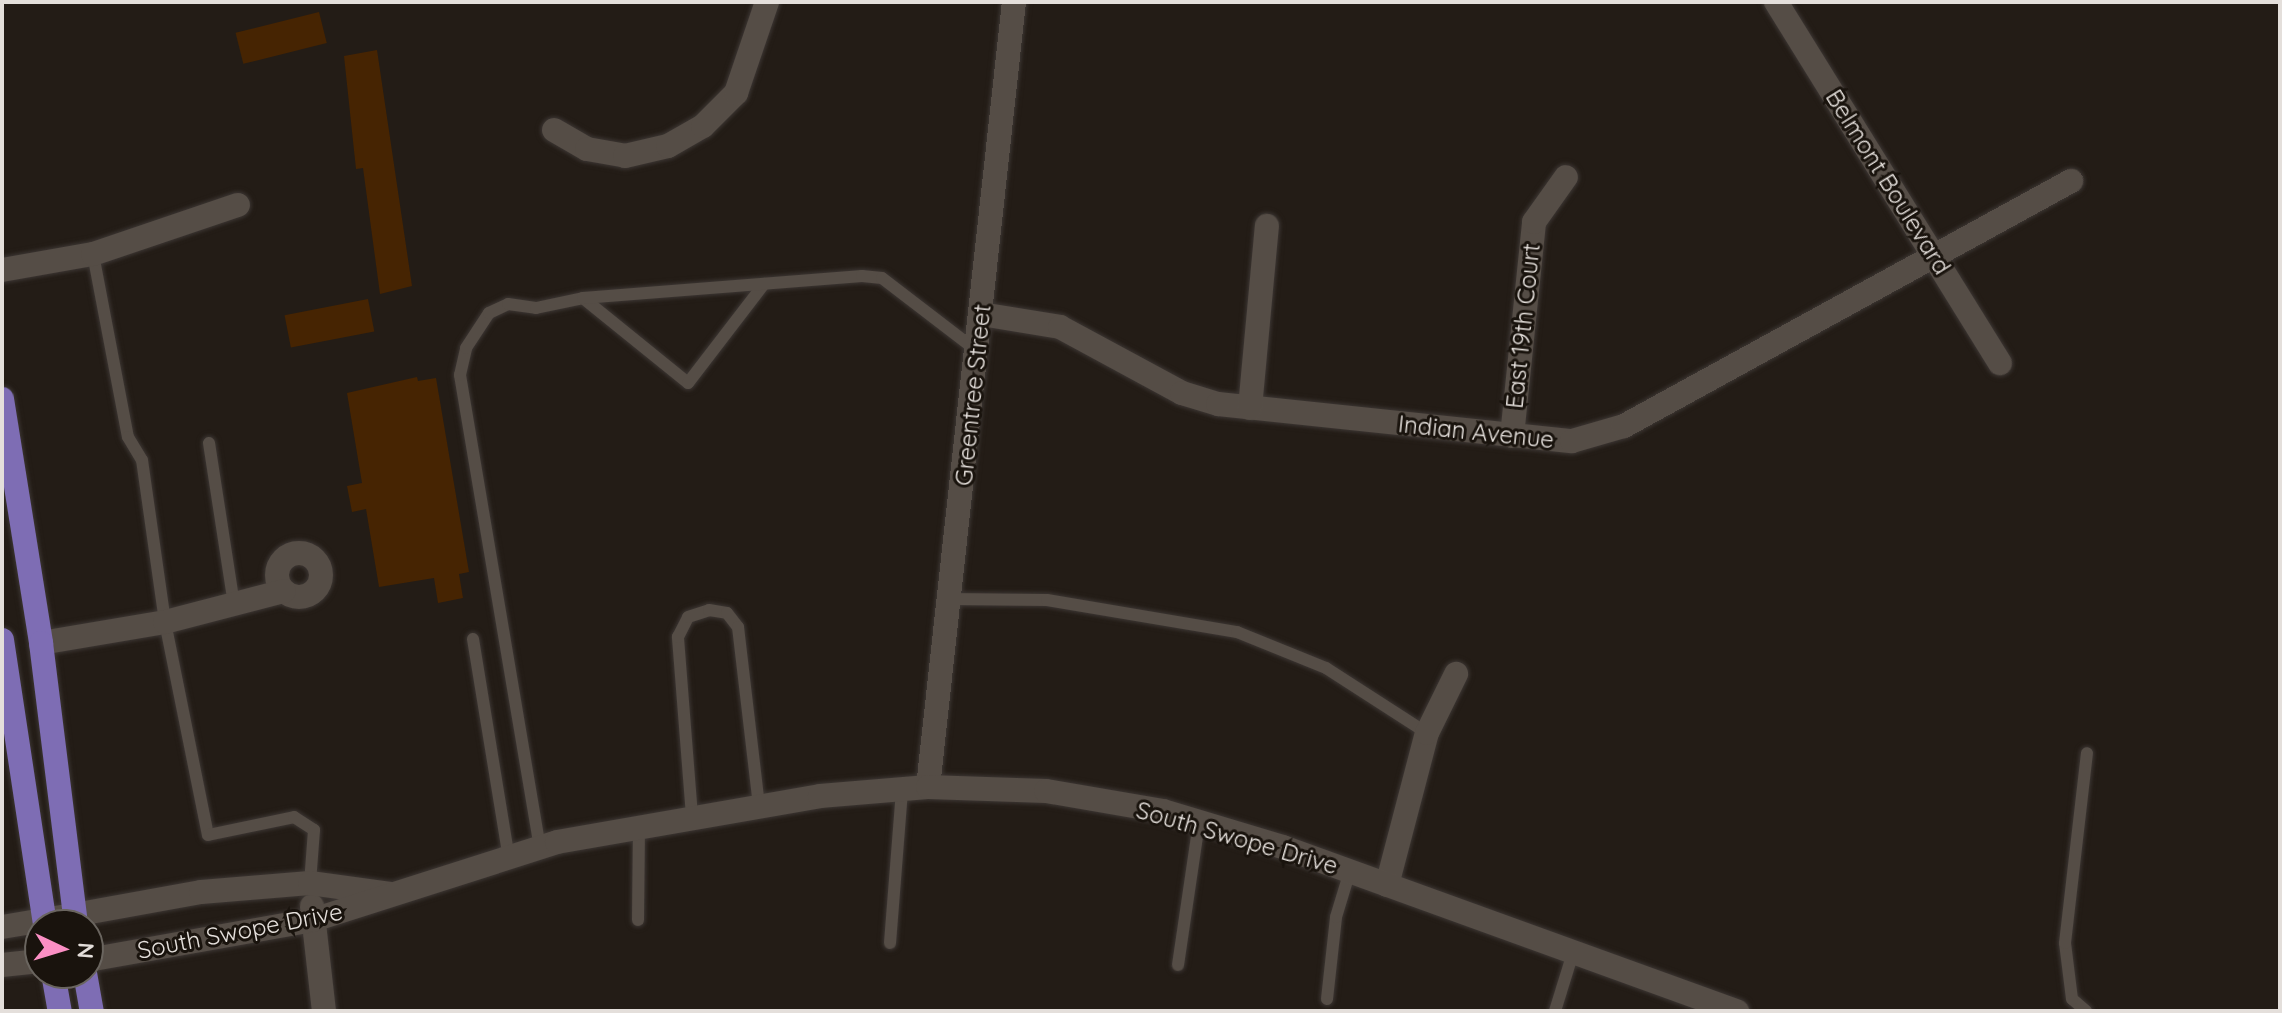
<!DOCTYPE html>
<html>
<head>
<meta charset="utf-8">
<style>
	body { margin:0 }
	#map { position:relative; width:2282px; height:1013px; overflow:hidden; background:#231c16; font-family:Quicksand,sans-serif }
	div>[style] { position:absolute }
	.building>* { inset:0; background:#462402; transform-origin:0 0 }
	.roads { filter:drop-shadow(0 0 2px #3c3633) drop-shadow(0 0 2px #3c3633) }
	.service>* { height:12px; margin:-6px; padding:0 6px; transform-origin:6px; border-radius:6px; background:#554d46 }
	.minor>* { height:24px; margin:-12px; padding:0 12px; transform-origin:12px; border-radius:12px; background:#554d46 }
	.minor>.ring { margin:-12px; padding:0; box-sizing:content-box; background:none; border:24px solid #554d46; border-radius:50% }
	.tertiary>* { height:24px; margin:-12px; padding:0 12px; transform-origin:12px; border-radius:12px; background:#554d46 }
	.primary>* { height:24px; margin:-12px; padding:0 12px; transform-origin:12px; border-radius:12px; background:#7e6db4 }
	span { translate:-50% -50%; white-space:nowrap; text-align:center; line-height:1.15; -webkit-text-stroke:6px #19130d; paint-order:stroke }
	.street-label { font-size:24px; color:#e4dfdb }
	.frame { position:absolute; inset:0; border:4px solid #e4dfdb; pointer-events:none }
	.north { position:absolute; left:24px; top:909px; width:80px; height:80px; box-sizing:border-box; background:#19130d; border:2px solid #6a655f; border-radius:50%; rotate:94deg; font-size:22px; font-weight:700; line-height:32px; text-align:center; color:#e4dfdb }
	.north::after { content:''; display:block; margin:auto; width:28px; height:36px; background:#fb8fc4; clip-path:polygon(50% 0,100% 100%,50% 72%,0 100%) }
</style>
</head>
<body>
<div id="map">
	<div class="building">
		<div style="left:319px;top:12px;width:32px;height:86px;rotate:76deg"></div>
		<div style="clip-path:polygon(377px 50px,412px 286px,380px 294px,363px 168px,356px 169px,344px 56px)"></div>
		<div style="left:368px;top:299px;width:33px;height:85px;rotate:79deg"></div>
		<div style="clip-path:polygon(417px 377px,418px 381px,436px 378px,469px 572px,459px 574px,463px 598px,438px 603px,434px 578px,379px 587px,366px 509px,352px 512px,347px 486px,362px 483px,347px 393px)"></div>
	</div>
	<div class="roads">
		<div class="service">
			<div style="left:93px;top:254px;width:186px;rotate:79.2deg"></div>
			<div style="left:128px;top:437px;width:27px;rotate:59deg"></div>
			<div style="left:142px;top:460px;width:164px;rotate:81.9deg"></div>
			<div style="left:165px;top:622px;width:217px;rotate:78.6deg"></div>
			<div style="left:208px;top:835px;width:88px;rotate:-11.8deg"></div>
			<div style="left:294px;top:817px;width:24px;rotate:33deg"></div>
			<div style="left:314px;top:830px;width:53px;rotate:94.3deg"></div>
			<div style="left:583px;top:298px;width:135px;rotate:39deg"></div>
			<div style="left:688px;top:383px;width:125px;rotate:-52.5deg"></div>
			<div style="left:209px;top:443px;width:163px;rotate:81.2deg"></div>
			<div style="left:947px;top:599px;width:100px;rotate:0.6deg"></div>
			<div style="left:1047px;top:600px;width:193px;rotate:9.6deg"></div>
			<div style="left:1237px;top:632px;width:96px;rotate:22deg"></div>
			<div style="left:1326px;top:668px;width:120px;rotate:32.8deg"></div>
			<div style="left:473px;top:639px;width:223px;rotate:80.7deg"></div>
			<div style="left:692px;top:816px;width:180px;rotate:-94.5deg"></div>
			<div style="left:678px;top:637px;width:22px;rotate:-63deg"></div>
			<div style="left:688px;top:617px;width:22px;rotate:-18deg"></div>
			<div style="left:709px;top:610px;width:18px;rotate:9deg"></div>
			<div style="left:727px;top:613px;width:18px;rotate:52deg"></div>
			<div style="left:738px;top:627px;width:179px;rotate:83.3deg"></div>
			<div style="left:540px;top:848px;width:480px;rotate:-99.6deg"></div>
			<div style="left:460px;top:375px;width:28px;rotate:-77deg"></div>
			<div style="left:466px;top:348px;width:42px;rotate:-56.7deg"></div>
			<div style="left:489px;top:313px;width:21px;rotate:-25deg"></div>
			<div style="left:508px;top:304px;width:28px;rotate:8deg"></div>
			<div style="left:536px;top:308px;width:48px;rotate:-12deg"></div>
			<div style="left:583px;top:298px;width:280px;rotate:-4.5deg"></div>
			<div style="left:862px;top:276px;width:20px;rotate:6deg"></div>
			<div style="left:882px;top:278px;width:120px;rotate:37.5deg"></div>
			<div style="left:638px;top:920px;width:94px;rotate:-89.4deg"></div>
			<div style="left:890px;top:943px;width:154px;rotate:-85.5deg"></div>
			<div style="left:1178px;top:965px;width:145px;rotate:-81.6deg"></div>
			<div style="left:1327px;top:999px;width:82px;rotate:-83.7deg"></div>
			<div style="left:1336px;top:917px;width:48px;rotate:-73.1deg"></div>
			<div style="left:1555px;top:1011px;width:61px;rotate:-72.8deg"></div>
			<div style="left:2086px;top:1011px;width:18px;rotate:-139deg"></div>
			<div style="left:2072px;top:999px;width:56px;rotate:-97.1deg"></div>
			<div style="left:2065px;top:943px;width:191px;rotate:-83.4deg"></div>
		</div>
		<div class="minor">
			<div style="left:1776px;top:2px;width:425px;rotate:58.2deg"></div>
			<div style="left:554px;top:130px;width:38px;rotate:30deg"></div>
			<div style="left:587px;top:149px;width:39px;rotate:10deg"></div>
			<div style="left:625px;top:156px;width:44px;rotate:-13.1deg"></div>
			<div style="left:668px;top:146px;width:40px;rotate:-29.7deg"></div>
			<div style="left:703px;top:126px;width:47px;rotate:-45deg"></div>
			<div style="left:736px;top:93px;width:96px;rotate:-71.2deg"></div>
			<div style="left:2px;top:270px;width:92px;rotate:-10deg"></div>
			<div style="left:93px;top:254px;width:153px;rotate:-18.7deg"></div>
			<div style="left:981px;top:314px;width:80px;rotate:9.3deg"></div>
			<div style="left:1060px;top:327px;width:139px;rotate:28.4deg"></div>
			<div style="left:1182px;top:393px;width:38px;rotate:17deg"></div>
			<div style="left:1218px;top:404px;width:356px;rotate:6deg"></div>
			<div style="left:1572px;top:441px;width:54px;rotate:-16.1deg"></div>
			<div style="left:1624px;top:426px;width:510px;rotate:-28.73deg"></div>
			<div style="left:1250px;top:408px;width:183px;rotate:-84.7deg"></div>
			<div style="left:1512px;top:436px;width:215px;rotate:-84.1deg"></div>
			<div style="left:1534px;top:222px;width:55px;rotate:-54.6deg"></div>
			<div class="ring" style="left:277px;top:553px;width:20px;height:20px"></div>
			<div style="left:41px;top:643px;width:126px;rotate:-9.6deg"></div>
			<div style="left:165px;top:622px;width:123px;rotate:-14.6deg"></div>
			<div style="left:928px;top:787px;width:790px;rotate:-83.75deg"></div>
			<div style="left:1387px;top:885px;width:157px;rotate:-75.3deg"></div>
			<div style="left:1427px;top:733px;width:66px;rotate:-63.8deg"></div>
			<div style="left:312px;top:906px;width:106px;rotate:83.5deg"></div>
			<div style="left:74px;top:915px;width:129px;rotate:-10.3deg"></div>
			<div style="left:201px;top:892px;width:109px;rotate:-4.7deg"></div>
			<div style="left:310px;top:883px;width:81px;rotate:7.8deg"></div>
			<div style="left:88px;top:960px;width:229px;rotate:-10.1deg"></div>
			<div style="left:313px;top:920px;width:256px;rotate:-17.7deg"></div>
			<div style="left:557px;top:842px;width:267px;rotate:-9.9deg"></div>
			<div style="left:820px;top:796px;width:108px;rotate:-4.8deg"></div>
			<div style="left:928px;top:787px;width:118px;rotate:1.9deg"></div>
			<div style="left:1046px;top:791px;width:119px;rotate:9.7deg"></div>
			<div style="left:1163px;top:811px;width:125px;rotate:16.7deg"></div>
			<div style="left:1283px;top:847px;width:483px;rotate:19.9deg"></div>
		</div>
		<div class="tertiary">
			<div style="left:2px;top:927px;width:73px;rotate:-9.5deg"></div>
			<div style="left:2px;top:965px;width:38px;rotate:-6deg"></div>
		</div>
		<div class="primary">
			<div style="left:2px;top:399px;width:247px;rotate:80.9deg"></div>
			<div style="left:41px;top:643px;width:284px;rotate:82.9deg"></div>
			<div style="left:2px;top:640px;width:288px;rotate:81.4deg"></div>
			<div style="left:53px;top:973px;width:39px;rotate:80deg"></div>
			<div style="left:85px;top:973px;width:39px;rotate:80deg"></div>
		</div>
	</div>
	<div class="street-label">
		<span style="left:1888px;top:182px;rotate:58deg">Belmont Boulevard</span>
		<span style="left:1523px;top:326px;rotate:-84deg">East 19th Court</span>
		<span style="left:973px;top:395px;rotate:-84deg">Greentree Street</span>
		<span style="left:1476px;top:432px;rotate:6deg">Indian Avenue</span>
		<span style="left:1237px;top:838px;rotate:16deg">South Swope Drive</span>
		<span style="left:240px;top:931px;rotate:-11deg">South Swope Drive</span>
	</div>
	<div class="frame"></div>
	<div class="north">N</div>
</div>
</body>
</html>
